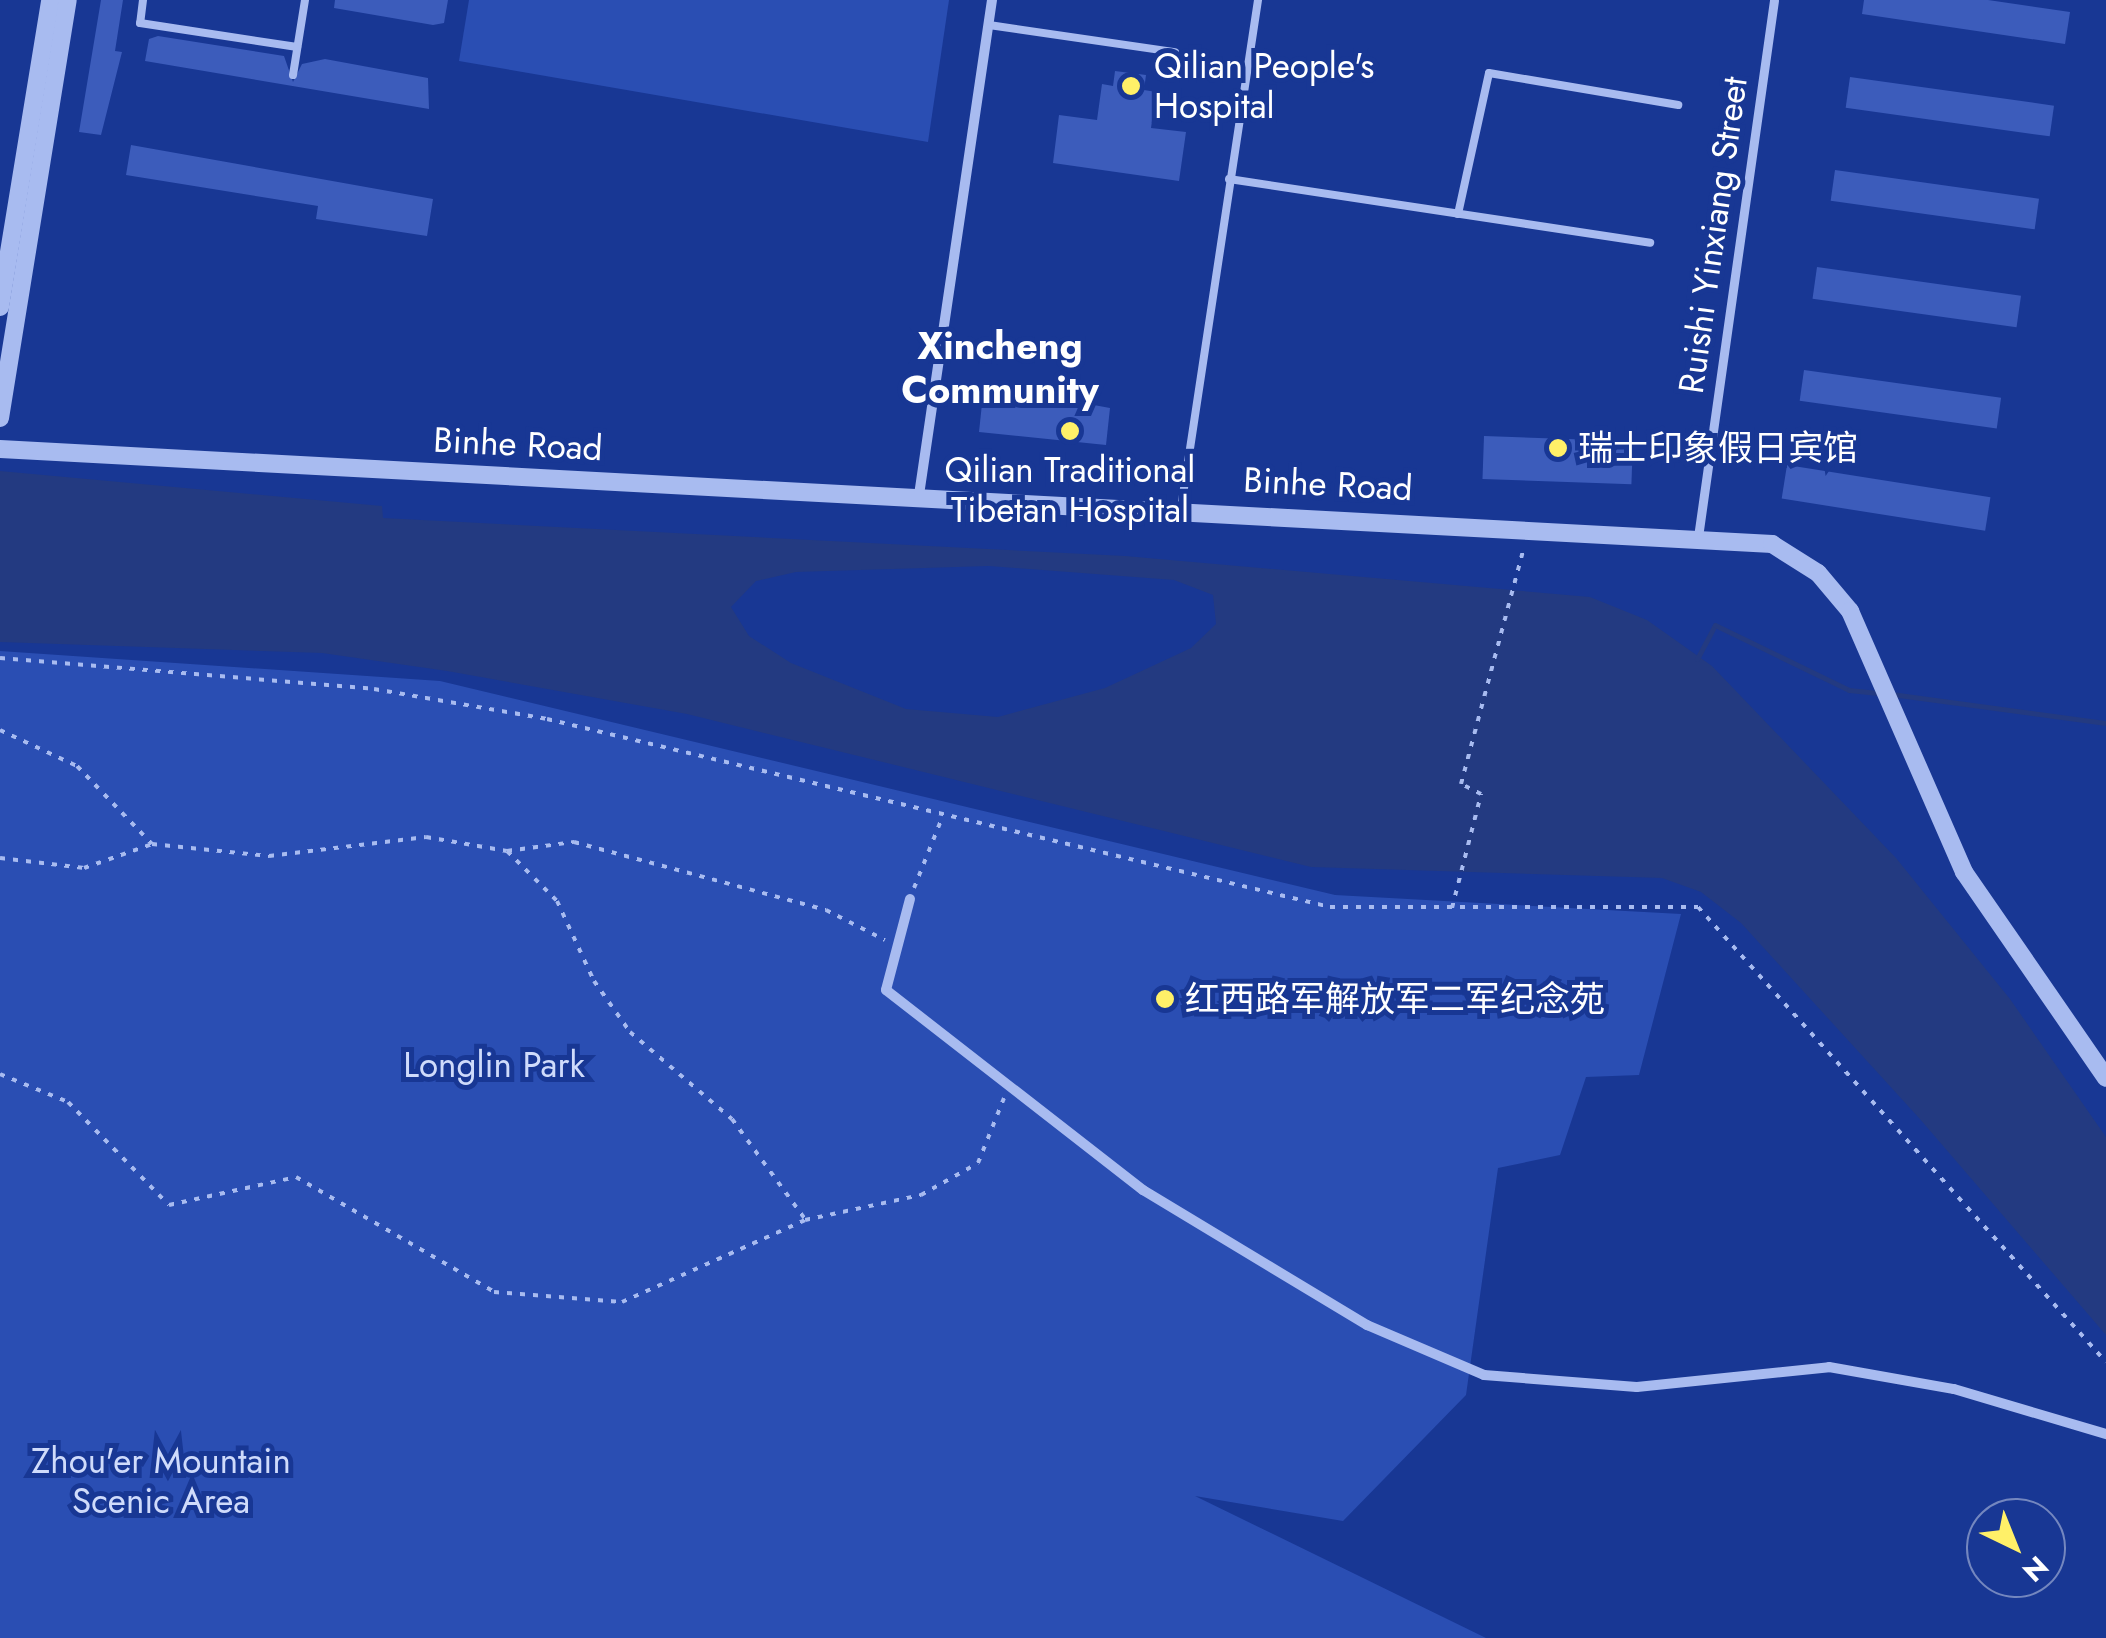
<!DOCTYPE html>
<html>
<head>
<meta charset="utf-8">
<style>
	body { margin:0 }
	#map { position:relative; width:2106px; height:1638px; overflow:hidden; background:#183794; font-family:Jost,"Noto Sans SC",sans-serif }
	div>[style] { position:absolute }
	.green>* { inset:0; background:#2a4eb3 }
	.water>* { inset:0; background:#233a81 }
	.stream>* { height:5px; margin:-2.5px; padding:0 2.5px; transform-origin:2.5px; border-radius:2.5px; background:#233a81 }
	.building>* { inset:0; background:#3c5cbb; transform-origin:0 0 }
	.path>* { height:4px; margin-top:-2px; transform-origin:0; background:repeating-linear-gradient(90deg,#a8bbf0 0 5px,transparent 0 13px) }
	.service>* { height:8px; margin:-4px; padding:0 4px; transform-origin:4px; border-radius:4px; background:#a8bbf0 }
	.pedestrian>* { height:9px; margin:-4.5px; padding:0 4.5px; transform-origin:4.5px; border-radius:4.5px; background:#a8bbf0 }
	.minor>* { height:10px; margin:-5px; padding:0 5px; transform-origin:5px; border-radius:5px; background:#a8bbf0 }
	.tertiary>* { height:18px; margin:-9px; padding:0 9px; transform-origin:9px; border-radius:9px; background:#a8bbf0 }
	.dots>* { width:28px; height:28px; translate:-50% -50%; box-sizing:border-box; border:5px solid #183794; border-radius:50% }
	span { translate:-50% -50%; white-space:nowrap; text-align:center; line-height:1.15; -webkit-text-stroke:10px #183794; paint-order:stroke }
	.poi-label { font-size:35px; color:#fff }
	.left { translate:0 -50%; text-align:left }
	.street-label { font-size:35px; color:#fff }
	.park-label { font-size:35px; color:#cfdbfb }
	.neighbourhood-label { font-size:38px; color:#fff; font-weight:700 }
	.north { position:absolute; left:1966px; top:1498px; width:100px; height:100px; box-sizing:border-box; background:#183794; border:2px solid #7487bf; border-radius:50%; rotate:137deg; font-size:28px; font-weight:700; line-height:40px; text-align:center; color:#fff }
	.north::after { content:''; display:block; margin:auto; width:35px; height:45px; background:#fff068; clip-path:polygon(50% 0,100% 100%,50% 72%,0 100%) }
</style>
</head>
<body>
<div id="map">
	<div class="green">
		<div style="clip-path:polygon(469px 0,949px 0,928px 142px,459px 61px)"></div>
		<div style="clip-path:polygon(0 651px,440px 681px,1335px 895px,1681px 914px,1639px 1075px,1586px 1077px,1560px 1155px,1498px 1168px,1466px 1395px,1343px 1521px,1195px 1496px,1486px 1638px,0 1638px)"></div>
	</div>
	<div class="water">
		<div style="clip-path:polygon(evenodd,0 471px,382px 506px,383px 518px,1125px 556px,1590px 597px,1647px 620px,1712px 666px,1896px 858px,2010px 999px,2106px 1137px,2106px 1335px,1919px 1118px,1741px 923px,1701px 892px,1662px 878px,1311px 867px,687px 714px,447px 671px,322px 653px,0 642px,0 471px,989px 566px,1174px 580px,1213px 595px,1216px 624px,1191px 648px,1105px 688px,998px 717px,906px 709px,791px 663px,749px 636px,731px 607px,756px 581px,796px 572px,989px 566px)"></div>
	</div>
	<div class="stream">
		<div style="left:1697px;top:659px;width:38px;rotate:-62deg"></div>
		<div style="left:1715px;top:625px;width:149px;rotate:25.9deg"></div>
		<div style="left:1849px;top:690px;width:31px;rotate:6deg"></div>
		<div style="left:1891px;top:694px;width:217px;rotate:7.7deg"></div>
	</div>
	<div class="building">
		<div style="clip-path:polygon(101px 0,123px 0,115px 51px,122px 52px,101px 135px,79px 132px)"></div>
		<div style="clip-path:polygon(335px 0,448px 0,444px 23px,433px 25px,334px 8px)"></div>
		<div style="clip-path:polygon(1864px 0,1988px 0,2070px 12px,2065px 44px,1862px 14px)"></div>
		<div style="clip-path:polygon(158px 36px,284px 56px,293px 82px,302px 64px,325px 59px,428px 78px,429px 109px,145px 61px,149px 39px)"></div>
		<div style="clip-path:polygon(1115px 71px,1146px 75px,1144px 90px,1156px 92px,1151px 128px,1186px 132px,1179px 181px,1053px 163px,1059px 115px,1097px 120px,1102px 84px,1113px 86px)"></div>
		<div style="left:1850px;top:77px;width:206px;height:31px;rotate:8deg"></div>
		<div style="clip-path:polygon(131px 145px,433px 199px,427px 236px,316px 219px,318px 206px,126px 175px)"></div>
		<div style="left:1835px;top:170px;width:206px;height:31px;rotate:8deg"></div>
		<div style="left:1817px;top:267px;width:206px;height:32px;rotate:8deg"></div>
		<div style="left:1804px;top:370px;width:199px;height:31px;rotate:8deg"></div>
		<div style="clip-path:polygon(984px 385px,1110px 408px,1106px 445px,979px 432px)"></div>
		<div style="left:1484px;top:436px;width:149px;height:43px;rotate:2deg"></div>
		<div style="left:1787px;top:465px;width:206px;height:34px;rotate:9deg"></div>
	</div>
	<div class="path">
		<div style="left:0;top:658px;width:375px;rotate:4.7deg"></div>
		<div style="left:374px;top:689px;width:176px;rotate:9.8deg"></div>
		<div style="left:547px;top:719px;width:805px;rotate:13.5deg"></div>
		<div style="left:1330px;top:907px;width:368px"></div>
		<div style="left:1698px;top:907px;width:611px;rotate:48.12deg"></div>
		<div style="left:0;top:730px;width:85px;rotate:25.1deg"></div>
		<div style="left:77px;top:766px;width:108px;rotate:46.1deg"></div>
		<div style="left:152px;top:844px;width:118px;rotate:5.9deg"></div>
		<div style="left:269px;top:856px;width:158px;rotate:-6.9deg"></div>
		<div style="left:426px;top:837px;width:82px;rotate:9.8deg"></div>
		<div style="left:507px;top:851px;width:71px;rotate:45deg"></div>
		<div style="left:557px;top:901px;width:88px;rotate:65.2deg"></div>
		<div style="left:594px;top:981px;width:62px;rotate:54.8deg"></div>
		<div style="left:630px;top:1032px;width:134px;rotate:40.5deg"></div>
		<div style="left:732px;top:1119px;width:124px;rotate:53.9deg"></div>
		<div style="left:507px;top:851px;width:68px;rotate:-7.7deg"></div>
		<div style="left:574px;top:842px;width:261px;rotate:15.1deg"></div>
		<div style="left:826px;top:910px;width:66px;rotate:27deg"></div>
		<div style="left:0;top:858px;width:85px;rotate:6.8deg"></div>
		<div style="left:84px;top:868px;width:72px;rotate:-19.4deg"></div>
		<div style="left:914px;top:888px;width:75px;rotate:-68.2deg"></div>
		<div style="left:1452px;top:908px;width:118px;rotate:-75.7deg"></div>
		<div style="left:1481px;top:794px;width:22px;rotate:-153deg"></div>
		<div style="left:1461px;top:784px;width:245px;rotate:-75.1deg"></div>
		<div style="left:0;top:1074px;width:74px;rotate:22.4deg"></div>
		<div style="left:68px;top:1102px;width:144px;rotate:45.6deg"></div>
		<div style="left:169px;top:1205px;width:130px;rotate:-12.4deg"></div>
		<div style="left:296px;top:1177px;width:229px;rotate:30.1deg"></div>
		<div style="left:494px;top:1292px;width:128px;rotate:4.5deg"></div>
		<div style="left:622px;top:1302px;width:201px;rotate:-24.1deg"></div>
		<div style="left:805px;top:1220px;width:119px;rotate:-12.2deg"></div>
		<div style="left:921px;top:1195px;width:65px;rotate:-29.3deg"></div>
		<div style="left:978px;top:1163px;width:70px;rotate:-68.2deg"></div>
	</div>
	<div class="service">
		<div style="left:143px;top:0;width:23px;rotate:97deg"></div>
		<div style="left:140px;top:23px;width:159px;rotate:8.7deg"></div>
		<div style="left:989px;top:25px;width:188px;rotate:8.3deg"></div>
		<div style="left:293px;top:75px;width:76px;rotate:-80.9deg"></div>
		<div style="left:1229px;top:179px;width:426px;rotate:8.6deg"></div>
		<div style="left:1458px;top:214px;width:144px;rotate:-77.6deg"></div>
		<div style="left:1489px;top:73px;width:192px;rotate:9.6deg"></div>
		<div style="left:1181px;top:508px;width:514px;rotate:-81.38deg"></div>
	</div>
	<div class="pedestrian">
		<div style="left:1698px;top:537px;width:542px;rotate:-81.94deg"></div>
	</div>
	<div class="minor">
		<div style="left:919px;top:495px;width:500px;rotate:-81.61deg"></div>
		<div style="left:910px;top:899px;width:94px;rotate:104.8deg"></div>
		<div style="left:886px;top:990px;width:326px;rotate:37.9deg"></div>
		<div style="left:1143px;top:1190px;width:262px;rotate:31.1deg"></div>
		<div style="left:1367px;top:1325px;width:127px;rotate:23.1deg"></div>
		<div style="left:1484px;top:1375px;width:153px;rotate:4.5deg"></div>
		<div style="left:1637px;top:1387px;width:193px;rotate:-5.9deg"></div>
		<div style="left:1829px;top:1367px;width:127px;rotate:10deg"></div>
		<div style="left:1954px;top:1389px;width:159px;rotate:16.5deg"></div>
	</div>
	<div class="tertiary">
		<div style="left:0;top:307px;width:311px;rotate:-80.7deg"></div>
		<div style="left:0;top:418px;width:423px;rotate:-80.8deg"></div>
		<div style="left:0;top:449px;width:1775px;rotate:3.07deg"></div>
		<div style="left:1772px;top:544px;width:54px;rotate:32.2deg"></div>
		<div style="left:1818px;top:573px;width:50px;rotate:49.9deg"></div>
		<div style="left:1850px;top:611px;width:285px;rotate:66.4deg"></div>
		<div style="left:1964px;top:872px;width:250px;rotate:55.4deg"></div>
	</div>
	<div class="dots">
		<div style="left:1131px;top:86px;background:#fff068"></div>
		<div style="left:1070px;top:431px;background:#fff068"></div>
		<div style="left:1558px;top:448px;background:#fff068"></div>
		<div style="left:1165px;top:999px;background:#fff068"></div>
	</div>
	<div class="poi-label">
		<span class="left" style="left:1154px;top:86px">Qilian People's<br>Hospital</span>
		<span class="left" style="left:1578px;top:448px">瑞士印象假日宾馆</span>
		<span style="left:1070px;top:490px">Qilian Traditional<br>Tibetan Hospital</span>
		<span class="left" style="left:1185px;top:999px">红西路军解放军二军纪念苑</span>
	</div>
	<div class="street-label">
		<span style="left:1713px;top:235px;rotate:-82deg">Ruishi Yinxiang Street</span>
		<span style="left:518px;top:444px;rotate:3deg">Binhe Road</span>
		<span style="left:1328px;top:484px;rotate:3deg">Binhe Road</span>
	</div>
	<div class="park-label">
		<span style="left:494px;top:1065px">Longlin Park</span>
		<span style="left:161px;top:1481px">Zhou'er Mountain<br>Scenic Area</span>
	</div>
	<div class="neighbourhood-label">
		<span style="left:1000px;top:368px">Xincheng<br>Community</span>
	</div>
	<div class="north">N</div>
</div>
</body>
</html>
